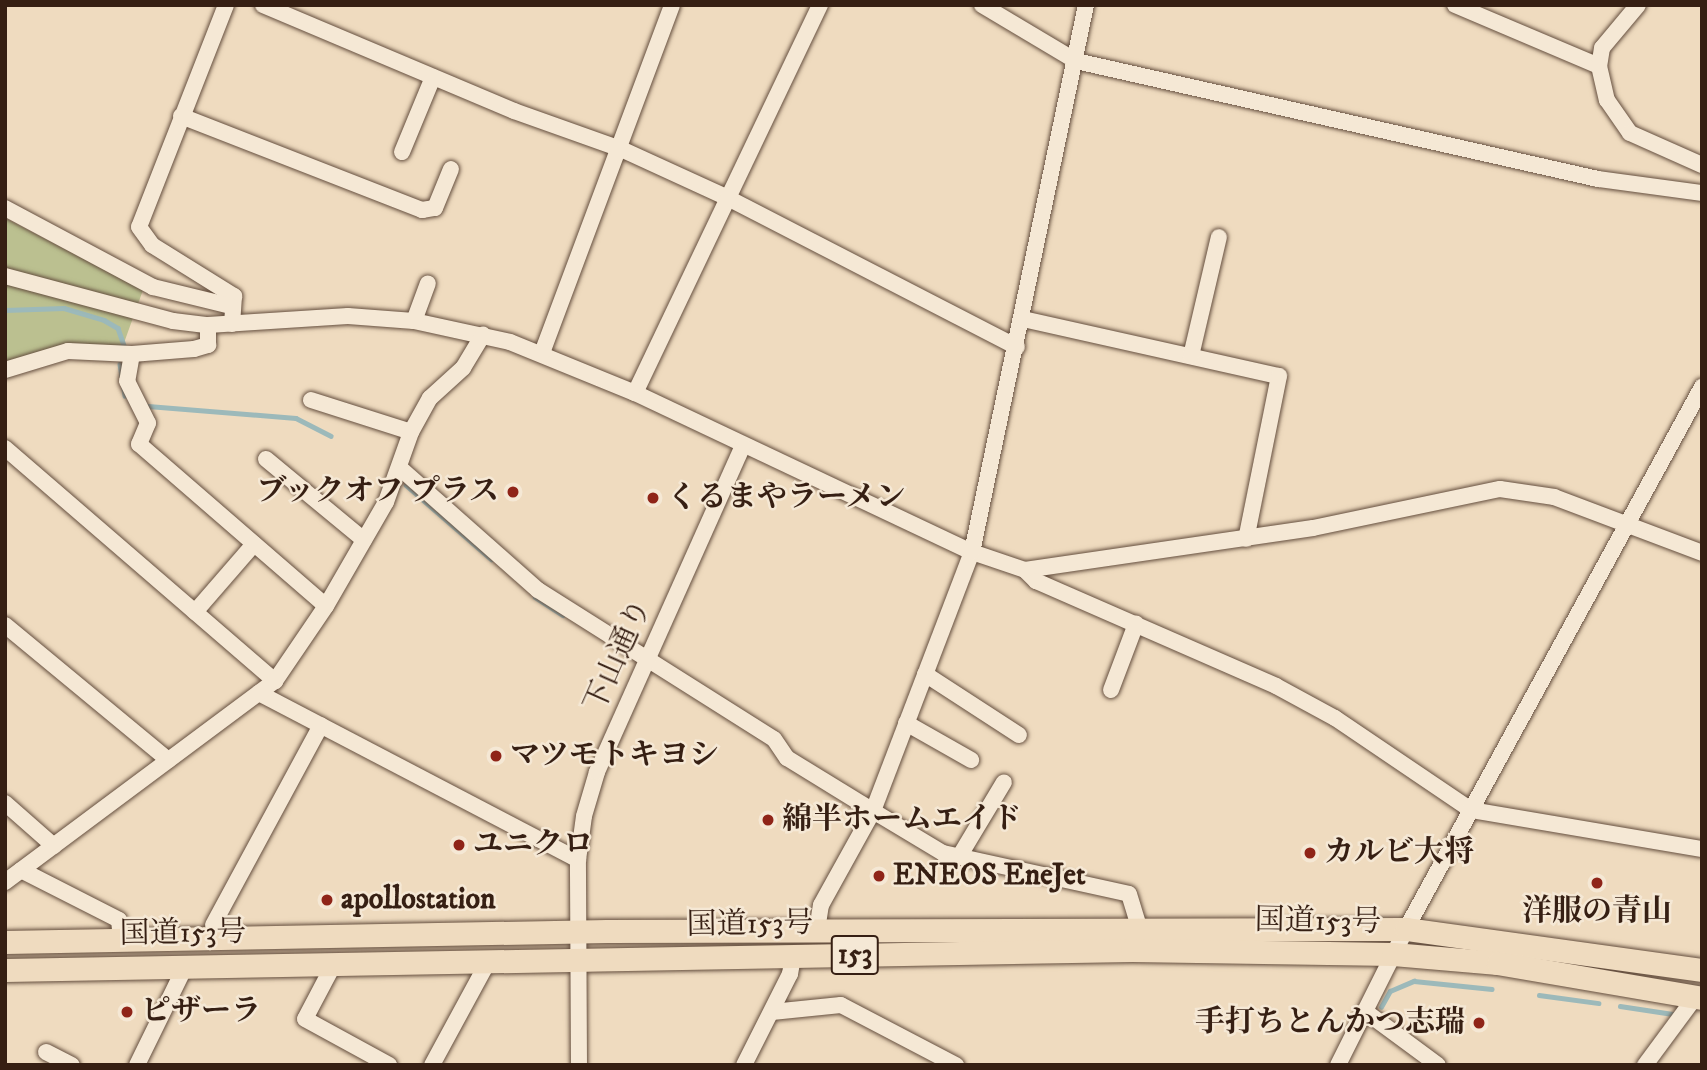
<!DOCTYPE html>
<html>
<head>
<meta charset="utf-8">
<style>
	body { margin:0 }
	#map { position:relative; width:1707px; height:1070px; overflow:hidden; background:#efdbbf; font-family:"IM FELL DW Pica","Noto Serif JP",serif }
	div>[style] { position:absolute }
	.green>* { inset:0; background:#bbc090 }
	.stream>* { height:4.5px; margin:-2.25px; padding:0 2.25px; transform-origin:2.25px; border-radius:2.25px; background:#9cb9ba }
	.roads { filter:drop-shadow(0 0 2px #644e3e) drop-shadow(0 0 2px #644e3e) }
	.minor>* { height:16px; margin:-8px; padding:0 8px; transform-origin:8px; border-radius:8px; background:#f5e8d5 }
	.highway>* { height:23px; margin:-11.5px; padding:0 11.5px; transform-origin:11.5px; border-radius:11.5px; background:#efdbbf }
	.dots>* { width:19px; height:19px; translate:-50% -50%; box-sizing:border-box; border:4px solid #f5e8d5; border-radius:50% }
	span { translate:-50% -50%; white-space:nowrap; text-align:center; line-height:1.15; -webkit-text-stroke:5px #f5e8d5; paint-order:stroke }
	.shield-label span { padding:2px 5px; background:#f5e8d5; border:2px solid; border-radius:5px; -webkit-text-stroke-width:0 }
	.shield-label { font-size:28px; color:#361f13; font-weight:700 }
	.poi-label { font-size:30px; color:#361f13; font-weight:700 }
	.right { translate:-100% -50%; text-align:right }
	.left { translate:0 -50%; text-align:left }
	.street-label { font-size:30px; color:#361f13 }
	.frame { position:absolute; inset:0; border:7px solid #361f13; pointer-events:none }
</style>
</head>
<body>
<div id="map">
	<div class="green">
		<div style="clip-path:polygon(5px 218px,143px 290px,120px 354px,85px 354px,5px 370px)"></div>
	</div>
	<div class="stream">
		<div style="left:5px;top:310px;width:59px;rotate:-1.9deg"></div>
		<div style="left:64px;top:308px;width:42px;rotate:16.7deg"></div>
		<div style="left:104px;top:320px;width:16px;rotate:30deg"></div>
		<div style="left:118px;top:328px;width:21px;rotate:71deg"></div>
		<div style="left:120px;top:364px;width:32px;rotate:81deg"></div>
		<div style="left:148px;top:406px;width:148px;rotate:4.6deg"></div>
		<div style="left:296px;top:418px;width:39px;rotate:27deg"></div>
		<div style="left:406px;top:485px;width:113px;rotate:41deg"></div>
		<div style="left:535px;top:597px;width:33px;rotate:33deg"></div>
		<div style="left:1539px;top:995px;width:60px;rotate:7.7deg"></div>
		<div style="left:1620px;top:1006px;width:53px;rotate:8.7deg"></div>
		<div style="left:1381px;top:1007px;width:18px;rotate:-61deg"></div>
		<div style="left:1390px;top:991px;width:26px;rotate:-23deg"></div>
		<div style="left:1414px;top:981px;width:78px;rotate:5.9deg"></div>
	</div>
	<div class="roads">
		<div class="minor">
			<div style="left:226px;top:5px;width:238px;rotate:111.4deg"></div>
			<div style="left:139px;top:227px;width:22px;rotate:54deg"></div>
			<div style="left:152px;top:245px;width:97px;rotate:31.9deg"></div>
			<div style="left:234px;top:296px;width:28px;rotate:94deg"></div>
			<div style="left:263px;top:5px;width:272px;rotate:22.9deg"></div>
			<div style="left:514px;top:111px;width:114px;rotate:19.6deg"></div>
			<div style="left:621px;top:149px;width:118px;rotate:24.6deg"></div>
			<div style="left:728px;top:198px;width:325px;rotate:27.3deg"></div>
			<div style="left:982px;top:5px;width:109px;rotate:30.8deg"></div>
			<div style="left:1076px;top:61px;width:535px;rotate:12.74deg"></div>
			<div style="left:1598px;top:179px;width:105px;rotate:7.7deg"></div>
			<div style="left:1455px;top:5px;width:156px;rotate:23deg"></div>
			<div style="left:1638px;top:5px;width:56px;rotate:129.9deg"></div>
			<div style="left:1602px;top:48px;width:18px;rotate:99deg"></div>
			<div style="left:1599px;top:66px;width:35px;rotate:77deg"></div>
			<div style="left:1607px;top:100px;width:40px;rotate:55.1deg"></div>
			<div style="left:1630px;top:133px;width:79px;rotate:24deg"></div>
			<div style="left:181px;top:116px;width:259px;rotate:21.3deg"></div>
			<div style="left:422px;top:210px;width:13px;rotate:-9deg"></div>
			<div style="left:435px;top:208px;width:42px;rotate:-67.7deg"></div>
			<div style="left:402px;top:152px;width:81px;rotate:-67.5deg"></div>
			<div style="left:5px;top:208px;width:168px;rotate:28.1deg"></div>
			<div style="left:153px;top:287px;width:80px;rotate:13.7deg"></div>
			<div style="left:5px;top:276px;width:174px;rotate:15deg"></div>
			<div style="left:173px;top:321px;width:35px;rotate:7deg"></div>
			<div style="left:208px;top:325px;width:140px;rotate:-3.7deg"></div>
			<div style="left:348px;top:316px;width:66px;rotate:4.3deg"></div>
			<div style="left:414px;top:321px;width:98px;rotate:12.3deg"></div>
			<div style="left:510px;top:342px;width:135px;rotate:22.2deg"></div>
			<div style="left:635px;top:393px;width:373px;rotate:25.3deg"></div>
			<div style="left:972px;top:552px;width:56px;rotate:18.8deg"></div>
			<div style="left:1025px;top:570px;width:291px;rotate:-8.3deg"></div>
			<div style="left:1313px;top:528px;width:191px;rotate:-11.8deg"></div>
			<div style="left:1500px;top:489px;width:55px;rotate:8.4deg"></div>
			<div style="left:1554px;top:497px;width:158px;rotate:20.7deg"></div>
			<div style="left:1023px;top:319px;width:262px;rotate:12.6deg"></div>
			<div style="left:1279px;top:376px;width:166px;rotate:101.4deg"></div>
			<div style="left:414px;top:321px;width:40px;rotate:-69.8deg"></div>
			<div style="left:542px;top:353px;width:371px;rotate:-69.5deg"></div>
			<div style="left:132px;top:354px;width:27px;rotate:100deg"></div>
			<div style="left:127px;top:381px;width:47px;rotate:63.4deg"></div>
			<div style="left:148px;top:423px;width:23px;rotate:113deg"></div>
			<div style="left:139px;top:444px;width:247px;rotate:40.9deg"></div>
			<div style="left:1191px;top:356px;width:122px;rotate:-76.8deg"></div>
			<div style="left:5px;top:370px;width:66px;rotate:-16.8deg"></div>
			<div style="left:68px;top:351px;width:64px;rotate:2.7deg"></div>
			<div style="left:132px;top:354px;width:62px;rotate:-4.6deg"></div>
			<div style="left:194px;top:349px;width:15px;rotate:-16deg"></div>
			<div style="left:208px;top:345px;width:20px;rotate:-90deg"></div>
			<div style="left:635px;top:393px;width:430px;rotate:-64.5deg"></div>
			<div style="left:311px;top:400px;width:105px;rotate:17.7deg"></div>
			<div style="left:5px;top:448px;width:357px;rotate:40.8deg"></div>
			<div style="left:266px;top:459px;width:127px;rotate:39.6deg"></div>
			<div style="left:400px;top:468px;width:184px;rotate:41.5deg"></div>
			<div style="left:538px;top:590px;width:279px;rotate:32.3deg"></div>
			<div style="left:774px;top:739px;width:23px;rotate:56deg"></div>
			<div style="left:787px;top:758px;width:101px;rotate:31.6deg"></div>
			<div style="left:873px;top:811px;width:82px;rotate:31deg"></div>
			<div style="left:943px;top:853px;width:190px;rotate:12.4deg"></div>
			<div style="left:1129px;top:894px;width:34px;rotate:73deg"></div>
			<div style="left:1025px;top:570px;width:16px;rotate:45deg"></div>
			<div style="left:1036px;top:581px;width:262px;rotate:23.6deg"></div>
			<div style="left:1276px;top:686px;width:67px;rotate:28.5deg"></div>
			<div style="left:1335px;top:718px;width:164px;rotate:34.1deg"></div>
			<div style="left:1471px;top:810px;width:234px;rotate:9.6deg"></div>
			<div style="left:195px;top:612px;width:90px;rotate:-49.1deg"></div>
			<div style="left:5px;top:625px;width:212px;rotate:39.6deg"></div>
			<div style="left:925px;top:674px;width:112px;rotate:33deg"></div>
			<div style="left:1111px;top:690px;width:71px;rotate:-69.3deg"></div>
			<div style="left:259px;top:693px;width:360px;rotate:27.6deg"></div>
			<div style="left:906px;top:723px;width:75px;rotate:29.6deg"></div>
			<div style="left:5px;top:803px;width:65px;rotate:41.3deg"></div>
			<div style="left:959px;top:857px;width:87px;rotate:-59deg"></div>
			<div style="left:21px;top:870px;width:110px;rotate:27deg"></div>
			<div style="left:119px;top:920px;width:20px;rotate:84deg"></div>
			<div style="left:5px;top:882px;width:337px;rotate:-36.7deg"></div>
			<div style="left:275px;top:681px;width:91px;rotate:-55.8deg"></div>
			<div style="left:326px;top:606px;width:120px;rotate:-60deg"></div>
			<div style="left:386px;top:502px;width:74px;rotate:-70.3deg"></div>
			<div style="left:411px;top:432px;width:39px;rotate:-61deg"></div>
			<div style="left:430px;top:398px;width:45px;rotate:-42.3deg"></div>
			<div style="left:463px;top:368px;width:39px;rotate:-59deg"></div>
			<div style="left:213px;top:925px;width:227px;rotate:-61.6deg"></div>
			<div style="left:817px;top:930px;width:25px;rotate:-81deg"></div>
			<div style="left:821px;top:905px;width:107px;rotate:-61deg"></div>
			<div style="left:873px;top:811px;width:277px;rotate:-69.1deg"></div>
			<div style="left:972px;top:552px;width:559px;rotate:-78.23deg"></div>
			<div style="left:335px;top:962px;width:64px;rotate:117.8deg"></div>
			<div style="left:305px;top:1019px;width:96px;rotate:28.7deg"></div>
			<div style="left:772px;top:1012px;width:69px;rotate:-5.8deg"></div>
			<div style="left:841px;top:1005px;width:130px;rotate:27.6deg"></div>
			<div style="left:1366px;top:1012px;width:89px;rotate:36.4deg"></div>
			<div style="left:46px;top:1052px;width:29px;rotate:27deg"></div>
			<div style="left:137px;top:1065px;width:111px;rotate:-63.9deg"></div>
			<div style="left:432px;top:1065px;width:119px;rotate:-61.5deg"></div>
			<div style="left:579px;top:1065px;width:205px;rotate:-90.3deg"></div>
			<div style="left:578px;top:860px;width:44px;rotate:-82.2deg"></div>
			<div style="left:584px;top:816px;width:46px;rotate:-73.5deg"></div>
			<div style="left:597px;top:772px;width:357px;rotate:-65.9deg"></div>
			<div style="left:744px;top:1065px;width:102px;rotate:-63.2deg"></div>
			<div style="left:790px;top:974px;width:17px;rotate:-80deg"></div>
			<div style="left:1338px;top:1065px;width:152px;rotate:-63.4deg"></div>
			<div style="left:1406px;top:929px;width:618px;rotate:-61.36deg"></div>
			<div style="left:1645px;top:1065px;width:86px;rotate:-53.5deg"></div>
		</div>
		<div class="highway">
			<div style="left:5px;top:942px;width:602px;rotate:-1.05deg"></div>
			<div style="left:607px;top:931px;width:799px;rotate:-0.14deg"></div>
			<div style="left:1406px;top:929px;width:299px;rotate:7.9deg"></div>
			<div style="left:5px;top:970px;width:1127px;rotate:-1.02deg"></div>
			<div style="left:1132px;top:950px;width:261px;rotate:0.9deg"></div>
			<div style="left:1393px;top:954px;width:105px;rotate:4.9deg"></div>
			<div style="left:1498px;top:963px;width:207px;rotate:9.7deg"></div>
		</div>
	</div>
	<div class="dots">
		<div style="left:513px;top:492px;background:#8f2418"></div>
		<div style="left:653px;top:498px;background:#8f2418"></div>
		<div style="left:496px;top:756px;background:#8f2418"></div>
		<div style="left:768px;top:820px;background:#8f2418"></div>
		<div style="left:459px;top:845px;background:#8f2418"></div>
		<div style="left:1310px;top:853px;background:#8f2418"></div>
		<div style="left:879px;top:876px;background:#8f2418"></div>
		<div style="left:1597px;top:883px;background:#8f2418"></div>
		<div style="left:327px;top:900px;background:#8f2418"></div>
		<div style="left:127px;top:1012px;background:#8f2418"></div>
		<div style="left:1479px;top:1023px;background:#8f2418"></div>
	</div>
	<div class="shield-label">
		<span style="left:855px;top:955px">153</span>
	</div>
	<div class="poi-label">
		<span class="right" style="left:499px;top:492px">ブックオフ プラス</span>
		<span class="left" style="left:667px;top:498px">くるまやラーメン</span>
		<span class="left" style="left:510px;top:756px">マツモトキヨシ</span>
		<span class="left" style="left:782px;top:820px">綿半ホームエイド</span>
		<span class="left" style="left:473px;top:845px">ユニクロ</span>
		<span class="left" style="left:1324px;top:853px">カルビ大将</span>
		<span class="left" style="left:893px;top:876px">ENEOS EneJet</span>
		<span class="left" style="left:341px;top:900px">apollostation</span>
		<span style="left:1597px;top:912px">洋服の青山</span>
		<span class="left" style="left:141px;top:1012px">ピザーラ</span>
		<span class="right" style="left:1465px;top:1023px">手打ちとんかつ志瑞</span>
	</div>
	<div class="street-label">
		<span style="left:619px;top:656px;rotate:-66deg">下山通り</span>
		<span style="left:1318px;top:922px;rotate:1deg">国道153号</span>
		<span style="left:750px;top:925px;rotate:-1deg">国道153号</span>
		<span style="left:183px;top:934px;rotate:-1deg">国道153号</span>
	</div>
	<div class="frame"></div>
</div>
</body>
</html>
